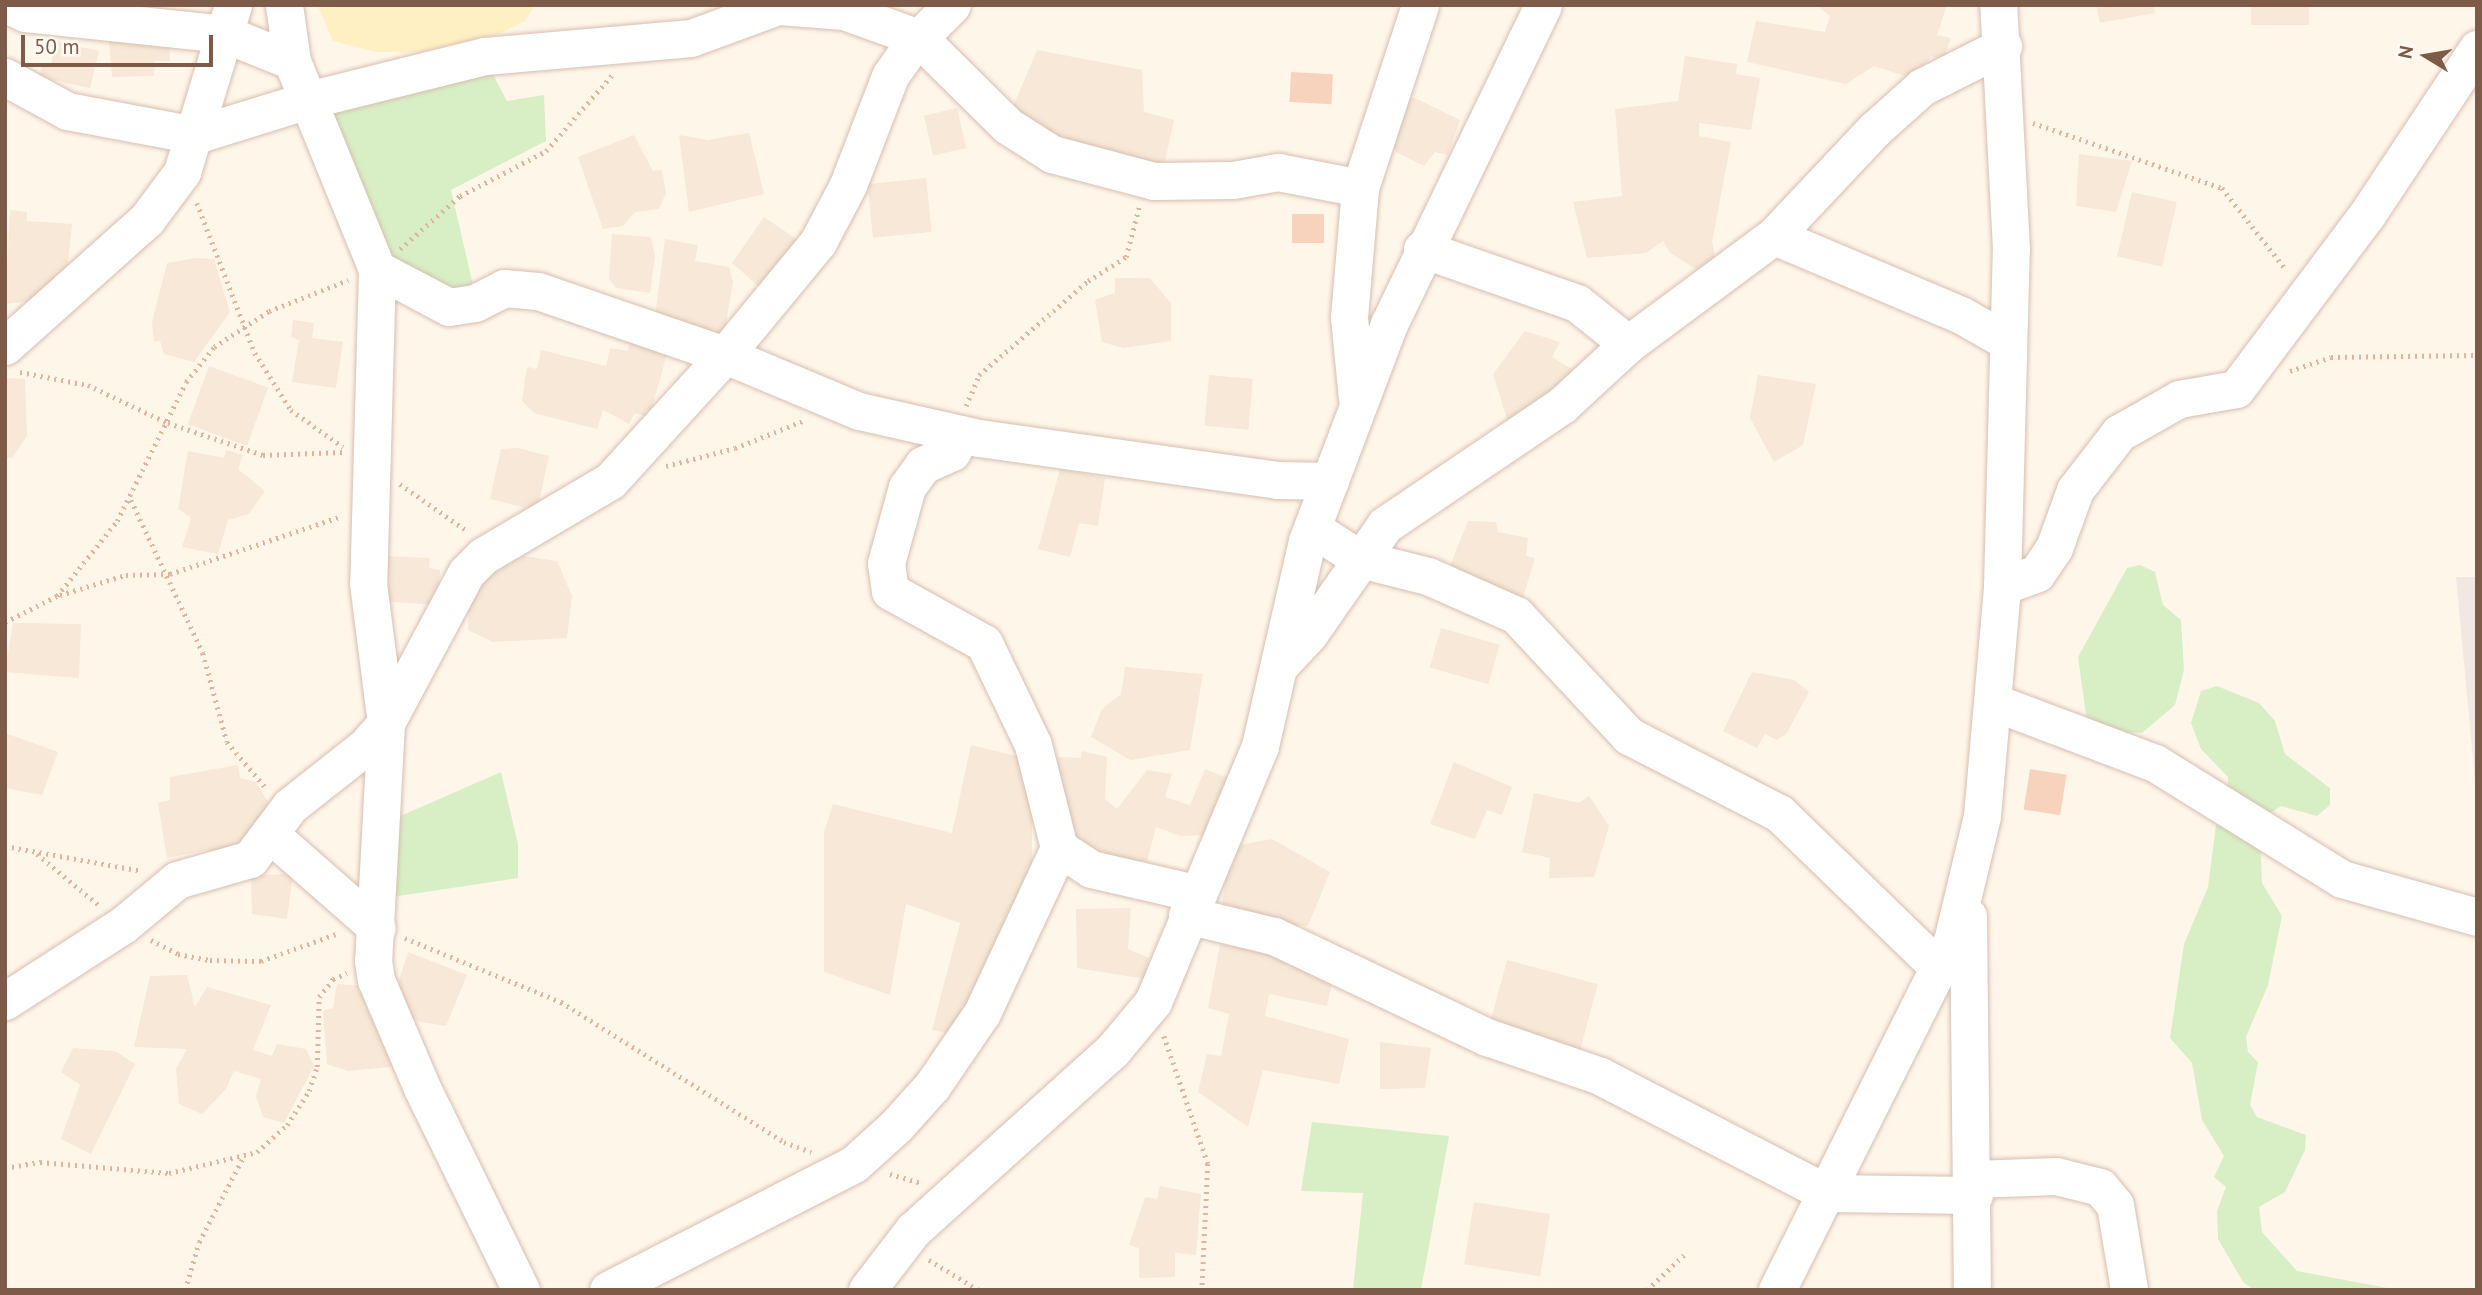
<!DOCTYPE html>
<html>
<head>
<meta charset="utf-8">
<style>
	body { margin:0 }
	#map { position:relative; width:2482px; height:1295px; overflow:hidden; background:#fff6ea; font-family:"PT Sans",sans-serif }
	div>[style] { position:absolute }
	.residential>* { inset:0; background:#f7e8d7; transform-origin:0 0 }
	.industrial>* { inset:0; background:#f0e9e3 }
	.green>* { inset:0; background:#d8efc5 }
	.sand>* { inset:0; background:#fff0c4 }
	.building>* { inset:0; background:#f7d3be; transform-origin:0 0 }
	.path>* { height:4.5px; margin-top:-2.25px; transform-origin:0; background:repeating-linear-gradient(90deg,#deb6a0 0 2px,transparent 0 7px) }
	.roads { filter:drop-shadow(0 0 2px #d6bfb0) drop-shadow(0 0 2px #d6bfb0) }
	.minor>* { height:37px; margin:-18.5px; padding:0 18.5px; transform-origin:18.5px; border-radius:18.5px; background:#fff }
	span { translate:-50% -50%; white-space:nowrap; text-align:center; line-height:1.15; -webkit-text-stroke:6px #fffaf3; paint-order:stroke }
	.frame { position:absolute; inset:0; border:7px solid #7e5a49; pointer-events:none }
	.north { position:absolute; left:2391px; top:21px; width:70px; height:70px; -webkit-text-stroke:5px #fffaf3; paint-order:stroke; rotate:281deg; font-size:19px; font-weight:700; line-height:28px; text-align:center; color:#7e5a49 }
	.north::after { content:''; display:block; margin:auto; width:24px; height:32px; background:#7e5a49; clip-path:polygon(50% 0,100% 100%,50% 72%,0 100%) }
	.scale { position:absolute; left:21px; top:35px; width:192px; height:32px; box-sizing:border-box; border:4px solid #7e5a49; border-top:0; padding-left:9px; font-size:21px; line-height:24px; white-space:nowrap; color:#7e5a49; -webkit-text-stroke:5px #fffaf3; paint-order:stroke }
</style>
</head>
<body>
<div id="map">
	<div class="residential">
		<div style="clip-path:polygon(1816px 5px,1947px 5px,1937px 35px,1951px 38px,1943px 60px,1931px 56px,1914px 79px,1874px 66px,1846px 84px,1747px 62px,1756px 21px,1825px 32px,1830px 16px)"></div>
		<div style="clip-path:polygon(2096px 5px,2154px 5px,2155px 13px,2100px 23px)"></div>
		<div style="left:2251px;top:5px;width:58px;height:20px"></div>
		<div style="clip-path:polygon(108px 30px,169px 31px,170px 61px,155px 61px,154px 76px,112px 77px)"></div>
		<div style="clip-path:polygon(56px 41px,99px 51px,90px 88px,39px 77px,43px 63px,51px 64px)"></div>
		<div style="clip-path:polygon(1037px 50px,1142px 70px,1144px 112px,1174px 120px,1162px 175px,1086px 159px,1010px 114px)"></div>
		<div style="clip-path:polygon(1685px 56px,1737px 64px,1736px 74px,1760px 78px,1751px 130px,1699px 123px,1699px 136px,1731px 142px,1712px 242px,1715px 256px,1701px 272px,1670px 253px,1663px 241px,1646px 253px,1587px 258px,1573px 202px,1622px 196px,1615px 109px,1678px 101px)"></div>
		<div style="clip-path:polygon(1415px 98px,1460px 120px,1448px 155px,1435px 152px,1424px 166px,1396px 152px,1390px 137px,1400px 100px)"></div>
		<div style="left:957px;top:108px;width:41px;height:34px;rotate:77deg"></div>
		<div style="clip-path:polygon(749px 133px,764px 194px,689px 212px,679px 135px,708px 140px)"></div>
		<div style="clip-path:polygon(634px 135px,653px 171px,662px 170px,666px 193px,659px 209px,635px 212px,623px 226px,603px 229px,578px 157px)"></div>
		<div style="clip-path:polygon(2079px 154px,2132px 161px,2116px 212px,2076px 206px)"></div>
		<div style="left:926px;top:178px;width:54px;height:59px;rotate:84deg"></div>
		<div style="left:2132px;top:192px;width:46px;height:66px;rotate:13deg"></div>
		<div style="clip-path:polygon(10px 210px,27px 212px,27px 221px,72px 224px,65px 289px,43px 300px,5px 304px)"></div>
		<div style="clip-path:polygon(764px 217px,802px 243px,763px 290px,732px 263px)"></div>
		<div style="clip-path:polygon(612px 234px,651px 237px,655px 256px,650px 293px,616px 288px,609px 279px)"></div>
		<div style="clip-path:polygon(665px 239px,698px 245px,695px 261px,729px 267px,733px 282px,723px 340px,655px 317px)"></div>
		<div style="clip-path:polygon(196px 258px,214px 259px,230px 312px,194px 362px,164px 354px,160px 341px,154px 342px,152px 322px,167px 263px)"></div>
		<div style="clip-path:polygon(1115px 278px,1150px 278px,1171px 303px,1171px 341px,1123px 348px,1102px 342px,1095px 300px,1115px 293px)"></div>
		<div style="clip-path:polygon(293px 320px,314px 323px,312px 338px,343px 342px,336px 388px,292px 382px,299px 340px,291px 337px)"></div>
		<div style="clip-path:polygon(1525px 331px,1560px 342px,1552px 357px,1583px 376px,1512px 435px,1493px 374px)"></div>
		<div style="clip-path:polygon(630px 340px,668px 350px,649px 418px,635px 413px,629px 424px,603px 410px,597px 429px,534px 413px,522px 401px,527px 367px,537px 369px,541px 350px,606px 366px,610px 348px,628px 351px)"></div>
		<div style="left:209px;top:366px;width:63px;height:62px;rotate:20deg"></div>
		<div style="left:1209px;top:375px;width:44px;height:51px;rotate:5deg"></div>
		<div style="clip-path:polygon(1758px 375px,1816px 384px,1803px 445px,1774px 462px,1750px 418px)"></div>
		<div style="clip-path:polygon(5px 378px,25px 379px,27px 436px,12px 458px,5px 458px)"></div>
		<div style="clip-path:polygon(518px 448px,549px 456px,537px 511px,490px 499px,501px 449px)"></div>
		<div style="clip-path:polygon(226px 450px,243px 455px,238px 469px,265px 491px,249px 514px,228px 520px,218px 554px,182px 547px,191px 518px,178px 509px,188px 451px,224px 458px)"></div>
		<div style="clip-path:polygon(1060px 469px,1105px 478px,1098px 526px,1079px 523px,1070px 557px,1038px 549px)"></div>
		<div style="clip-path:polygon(1468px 521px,1496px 522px,1498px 532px,1528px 538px,1526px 556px,1535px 558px,1521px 604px,1447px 573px)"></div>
		<div style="clip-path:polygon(383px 556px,430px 558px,429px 568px,440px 570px,437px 605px,380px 601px)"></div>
		<div style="clip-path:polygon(525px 556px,557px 561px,572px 596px,567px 638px,493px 642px,468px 630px,469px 597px,487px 565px)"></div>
		<div style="clip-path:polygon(13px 623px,81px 624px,79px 678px,5px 672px)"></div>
		<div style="left:1441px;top:628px;width:61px;height:41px;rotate:16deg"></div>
		<div style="clip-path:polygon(1125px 667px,1203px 674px,1190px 750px,1130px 760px,1091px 737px,1102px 709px,1121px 694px)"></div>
		<div style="clip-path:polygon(1752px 672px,1794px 680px,1809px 692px,1787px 733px,1777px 740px,1765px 734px,1757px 748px,1723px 731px)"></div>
		<div style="clip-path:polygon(5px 733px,58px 752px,42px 795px,5px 788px)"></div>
		<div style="clip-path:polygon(971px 745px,1032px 760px,1032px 870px,964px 1037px,932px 1030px,960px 923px,906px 904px,890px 995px,824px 972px,824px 832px,833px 804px,952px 833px)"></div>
		<div style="clip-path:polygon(1082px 751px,1107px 757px,1105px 799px,1117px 809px,1147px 770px,1172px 774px,1165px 797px,1190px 805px,1205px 769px,1228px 778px,1211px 835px,1180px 836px,1156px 827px,1147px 862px,1088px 853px,1064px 837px,1055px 805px,1058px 757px,1081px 758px)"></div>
		<div style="clip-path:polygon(1454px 762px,1512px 787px,1502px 815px,1487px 810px,1475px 839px,1430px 824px)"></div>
		<div style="clip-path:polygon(238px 765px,240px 778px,256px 782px,273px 810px,254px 854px,208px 850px,167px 858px,158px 803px,170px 800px,170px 777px)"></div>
		<div style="clip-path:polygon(1534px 793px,1579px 803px,1589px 796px,1609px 826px,1594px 877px,1549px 878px,1550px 858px,1522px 852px)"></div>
		<div style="clip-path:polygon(1272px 839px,1330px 872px,1308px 926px,1220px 920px,1230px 847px)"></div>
		<div style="clip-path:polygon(293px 874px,287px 919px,252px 914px,251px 875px)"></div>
		<div style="clip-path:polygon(1131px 908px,1128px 949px,1149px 958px,1145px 979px,1077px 968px,1076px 909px)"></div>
		<div style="clip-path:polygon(1245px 935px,1335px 970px,1327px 1006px,1269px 994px,1265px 1016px,1349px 1039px,1339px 1084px,1263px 1070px,1248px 1127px,1198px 1092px,1207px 1054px,1221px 1056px,1229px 1014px,1208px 1008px,1220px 944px,1242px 948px)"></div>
		<div style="clip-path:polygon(408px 952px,467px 975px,446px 1026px,420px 1022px,391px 1006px)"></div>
		<div style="left:1507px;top:960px;width:94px;height:69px;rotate:15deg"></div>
		<div style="clip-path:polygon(187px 975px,195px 1007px,207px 987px,271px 1005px,253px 1050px,272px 1056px,277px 1044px,306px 1049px,314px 1066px,284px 1123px,263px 1117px,256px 1096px,261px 1079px,234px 1071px,226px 1089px,202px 1114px,179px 1104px,176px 1069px,187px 1049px,134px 1047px,150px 976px)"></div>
		<div style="clip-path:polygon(337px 984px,364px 986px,368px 1012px,409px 1065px,348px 1071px,327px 1064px,323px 1011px,333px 1008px)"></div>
		<div style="clip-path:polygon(1380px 1042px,1431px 1048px,1425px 1088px,1380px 1089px)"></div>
		<div style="clip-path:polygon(73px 1048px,115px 1051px,135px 1064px,91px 1154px,61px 1139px,80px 1085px,61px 1072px)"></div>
		<div style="clip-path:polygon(1160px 1186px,1201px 1194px,1196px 1255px,1175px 1253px,1175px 1277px,1139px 1278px,1139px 1248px,1129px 1245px,1145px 1197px,1157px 1199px)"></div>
		<div style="left:1474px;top:1202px;width:77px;height:63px;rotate:9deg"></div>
	</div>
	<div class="industrial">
		<div style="clip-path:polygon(2456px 577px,2477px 577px,2477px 803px)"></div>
	</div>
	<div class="green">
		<div style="clip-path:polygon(486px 61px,507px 101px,544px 95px,546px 141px,451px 190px,476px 298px,395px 278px,312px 103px)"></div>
		<div style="clip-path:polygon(2140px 565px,2155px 572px,2163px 605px,2181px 620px,2184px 670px,2175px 705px,2142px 733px,2088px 730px,2078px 657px,2127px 568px)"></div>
		<div style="clip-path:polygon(2217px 686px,2259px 703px,2275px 721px,2285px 754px,2330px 788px,2330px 805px,2317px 816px,2281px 806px,2267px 815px,2260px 832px,2262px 883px,2282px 916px,2268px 985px,2246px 1037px,2248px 1052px,2258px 1062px,2250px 1105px,2257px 1117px,2306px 1135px,2305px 1150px,2285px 1192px,2259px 1207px,2262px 1232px,2297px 1271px,2398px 1290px,2254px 1290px,2243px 1282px,2218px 1239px,2217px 1211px,2226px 1187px,2214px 1177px,2224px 1156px,2202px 1120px,2192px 1063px,2170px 1038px,2184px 944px,2208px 887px,2216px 825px,2227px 805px,2228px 777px,2201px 749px,2191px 723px,2201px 691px)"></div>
		<div style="clip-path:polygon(501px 772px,518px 844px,518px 878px,379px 899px,382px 824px)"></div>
		<div style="clip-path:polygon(1312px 1122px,1449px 1136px,1421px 1290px,1353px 1289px,1363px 1193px,1301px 1191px)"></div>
	</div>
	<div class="sand">
		<div style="clip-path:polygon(317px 5px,535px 5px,525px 21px,501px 33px,418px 52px,376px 52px,333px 41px)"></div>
	</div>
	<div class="building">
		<div style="left:1291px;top:72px;width:42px;height:30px;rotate:3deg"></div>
		<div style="left:1292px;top:214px;width:32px;height:29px"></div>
		<div style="left:2030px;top:769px;width:37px;height:41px;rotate:9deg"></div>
	</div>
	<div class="path">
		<div style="left:2033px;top:123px;width:200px;rotate:19deg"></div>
		<div style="left:2222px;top:188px;width:105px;rotate:51.9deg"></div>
		<div style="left:197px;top:203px;width:161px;rotate:68.9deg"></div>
		<div style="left:255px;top:353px;width:67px;rotate:57.7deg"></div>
		<div style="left:291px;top:410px;width:64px;rotate:35.4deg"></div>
		<div style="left:400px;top:249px;width:80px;rotate:-41.5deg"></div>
		<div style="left:460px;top:196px;width:97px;rotate:-27.6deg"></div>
		<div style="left:546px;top:151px;width:101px;rotate:-49deg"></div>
		<div style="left:2290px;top:371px;width:43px;rotate:-18.9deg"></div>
		<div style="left:2331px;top:357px;width:146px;rotate:-0.8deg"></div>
		<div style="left:20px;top:372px;width:69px;rotate:10.8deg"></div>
		<div style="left:88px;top:385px;width:89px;rotate:25.4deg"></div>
		<div style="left:168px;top:423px;width:100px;rotate:18.6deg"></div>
		<div style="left:263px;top:455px;width:80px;rotate:-2.1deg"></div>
		<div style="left:966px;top:406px;width:34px;rotate:-67deg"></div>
		<div style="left:979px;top:375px;width:144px;rotate:-40.8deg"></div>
		<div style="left:1088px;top:281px;width:45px;rotate:-32.3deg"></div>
		<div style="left:1126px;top:257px;width:52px;rotate:-75.4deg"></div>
		<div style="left:666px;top:466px;width:71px;rotate:-14.6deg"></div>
		<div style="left:735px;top:448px;width:73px;rotate:-21.7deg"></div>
		<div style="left:400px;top:484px;width:82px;rotate:35deg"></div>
		<div style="left:131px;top:500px;width:169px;rotate:64.8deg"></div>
		<div style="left:203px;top:653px;width:92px;rotate:74.9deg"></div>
		<div style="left:227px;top:742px;width:62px;rotate:49.6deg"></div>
		<div style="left:60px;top:595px;width:69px;rotate:-16.9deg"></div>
		<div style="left:126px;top:575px;width:44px;rotate:-1.3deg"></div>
		<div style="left:170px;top:574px;width:178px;rotate:-18.6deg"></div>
		<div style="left:5px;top:622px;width:58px;rotate:-26.6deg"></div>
		<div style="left:57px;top:596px;width:96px;rotate:-51.3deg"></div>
		<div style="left:117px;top:521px;width:155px;rotate:-63.6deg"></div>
		<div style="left:186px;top:382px;width:45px;rotate:-51.3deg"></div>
		<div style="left:214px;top:347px;width:66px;rotate:-33.2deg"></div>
		<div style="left:269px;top:311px;width:85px;rotate:-21.4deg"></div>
		<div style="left:5px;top:846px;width:139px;rotate:10.3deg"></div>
		<div style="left:37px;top:854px;width:82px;rotate:39.5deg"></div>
		<div style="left:405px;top:938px;width:169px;rotate:22.3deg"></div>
		<div style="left:561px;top:1002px;width:263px;rotate:32.1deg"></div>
		<div style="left:784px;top:1142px;width:29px;rotate:20deg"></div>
		<div style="left:151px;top:940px;width:30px;rotate:27deg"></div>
		<div style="left:178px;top:954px;width:33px;rotate:11deg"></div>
		<div style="left:210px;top:960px;width:51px;rotate:1.1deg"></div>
		<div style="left:261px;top:961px;width:80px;rotate:-19.8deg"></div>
		<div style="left:1164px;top:1036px;width:135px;rotate:71deg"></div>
		<div style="left:1208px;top:1164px;width:126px;rotate:92.7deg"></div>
		<div style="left:5px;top:1168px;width:36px;rotate:-10deg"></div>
		<div style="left:40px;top:1162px;width:129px;rotate:4.9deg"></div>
		<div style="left:169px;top:1173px;width:90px;rotate:-13.4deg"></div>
		<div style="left:257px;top:1152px;width:40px;rotate:-42deg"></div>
		<div style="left:287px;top:1125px;width:40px;rotate:-57.1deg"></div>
		<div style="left:309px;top:1091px;width:25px;rotate:-72deg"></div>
		<div style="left:317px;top:1067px;width:70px;rotate:-88.4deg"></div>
		<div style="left:319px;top:997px;width:23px;rotate:-52deg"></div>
		<div style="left:333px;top:979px;width:15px;rotate:-23deg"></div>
		<div style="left:890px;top:1174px;width:33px;rotate:16deg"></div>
		<div style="left:929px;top:1260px;width:58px;rotate:31deg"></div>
		<div style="left:185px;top:1290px;width:50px;rotate:-73.7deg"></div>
		<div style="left:199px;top:1242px;width:95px;rotate:-62.4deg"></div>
		<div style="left:1457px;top:1290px;width:20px"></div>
		<div style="left:1647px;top:1290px;width:52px;rotate:-43.5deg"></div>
	</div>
	<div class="roads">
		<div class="minor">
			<div style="left:8px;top:5px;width:19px;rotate:25deg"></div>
			<div style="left:25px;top:13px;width:201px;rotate:6deg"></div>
			<div style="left:225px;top:34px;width:72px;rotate:21.9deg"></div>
			<div style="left:284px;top:5px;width:57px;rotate:81.9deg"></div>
			<div style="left:292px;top:61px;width:225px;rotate:67.8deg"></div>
			<div style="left:377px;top:269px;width:314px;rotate:91.6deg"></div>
			<div style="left:368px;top:583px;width:141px;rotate:82.7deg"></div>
			<div style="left:386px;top:723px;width:238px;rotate:93.1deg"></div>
			<div style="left:373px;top:961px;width:19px;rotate:81deg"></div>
			<div style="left:376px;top:980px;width:117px;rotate:66.9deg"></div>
			<div style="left:422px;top:1088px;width:225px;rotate:63.9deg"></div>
			<div style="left:779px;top:6px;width:65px;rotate:4.4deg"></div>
			<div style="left:844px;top:11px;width:80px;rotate:19.8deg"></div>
			<div style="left:919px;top:38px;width:125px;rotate:44.7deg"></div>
			<div style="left:1008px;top:126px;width:52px;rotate:32.5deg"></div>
			<div style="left:1052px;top:154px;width:106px;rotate:14.8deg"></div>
			<div style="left:1154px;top:181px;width:79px;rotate:-0.7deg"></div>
			<div style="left:1233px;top:180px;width:46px;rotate:-10.1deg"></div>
			<div style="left:1278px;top:172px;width:84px;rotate:11deg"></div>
			<div style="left:1360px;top:188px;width:193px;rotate:-71.8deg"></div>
			<div style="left:5px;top:77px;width:71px;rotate:28.7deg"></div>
			<div style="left:67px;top:111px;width:130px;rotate:10.6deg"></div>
			<div style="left:195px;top:135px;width:118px;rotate:-17.2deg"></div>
			<div style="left:308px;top:100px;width:182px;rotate:-14deg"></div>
			<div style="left:485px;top:56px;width:207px;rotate:-5deg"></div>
			<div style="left:691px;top:38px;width:95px;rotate:-20.3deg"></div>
			<div style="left:1774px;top:236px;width:203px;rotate:22.9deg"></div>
			<div style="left:1961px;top:315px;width:53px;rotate:29.5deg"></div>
			<div style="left:1422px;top:249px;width:164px;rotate:19.2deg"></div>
			<div style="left:1577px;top:303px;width:65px;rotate:38.8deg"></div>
			<div style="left:377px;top:269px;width:81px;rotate:27.8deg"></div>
			<div style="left:449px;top:307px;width:26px;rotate:-9deg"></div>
			<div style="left:475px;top:303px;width:33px;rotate:-27deg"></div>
			<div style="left:504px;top:288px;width:34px;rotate:5deg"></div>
			<div style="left:538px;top:291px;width:198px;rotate:18.9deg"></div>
			<div style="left:725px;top:355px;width:145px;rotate:22.7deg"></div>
			<div style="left:859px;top:411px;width:123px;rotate:12.7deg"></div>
			<div style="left:979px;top:438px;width:302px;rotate:8deg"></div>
			<div style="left:1278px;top:480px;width:52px;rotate:1.1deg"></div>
			<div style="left:5px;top:346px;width:191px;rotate:-41.8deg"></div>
			<div style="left:147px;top:219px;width:59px;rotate:-53.3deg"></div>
			<div style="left:182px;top:172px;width:175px;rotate:-73deg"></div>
			<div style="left:1357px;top:399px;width:82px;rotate:-95.6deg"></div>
			<div style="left:1349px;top:317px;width:129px;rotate:-85.1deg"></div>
			<div style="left:961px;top:434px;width:20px;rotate:117deg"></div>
			<div style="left:952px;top:452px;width:32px;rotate:156deg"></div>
			<div style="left:923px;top:465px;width:27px;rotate:126deg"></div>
			<div style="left:907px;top:487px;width:79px;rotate:105.4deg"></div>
			<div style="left:886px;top:563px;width:28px;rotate:82deg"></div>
			<div style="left:890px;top:591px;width:107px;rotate:29deg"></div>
			<div style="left:984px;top:643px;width:113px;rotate:64.3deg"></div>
			<div style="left:1033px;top:745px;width:106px;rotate:75.8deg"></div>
			<div style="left:1059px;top:848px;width:38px;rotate:33deg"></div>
			<div style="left:1091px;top:869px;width:107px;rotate:13deg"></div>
			<div style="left:1312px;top:528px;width:57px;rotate:32.9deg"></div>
			<div style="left:1360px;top:559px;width:70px;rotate:14deg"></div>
			<div style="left:1428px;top:576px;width:96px;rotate:23.9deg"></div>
			<div style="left:1516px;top:615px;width:166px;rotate:47deg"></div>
			<div style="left:1629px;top:736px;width:169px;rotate:27.2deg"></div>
			<div style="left:1779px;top:813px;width:223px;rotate:44.1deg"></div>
			<div style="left:2002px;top:586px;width:37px;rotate:-20deg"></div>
			<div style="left:2037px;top:573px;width:30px;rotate:-56deg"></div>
			<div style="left:2054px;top:548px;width:62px;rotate:-70.1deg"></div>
			<div style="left:2075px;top:490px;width:72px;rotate:-52.3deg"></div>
			<div style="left:2119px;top:433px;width:69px;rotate:-29.5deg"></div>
			<div style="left:2179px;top:399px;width:58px;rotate:-10deg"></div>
			<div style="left:2236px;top:389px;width:216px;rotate:-53.1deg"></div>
			<div style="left:2366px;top:216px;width:201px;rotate:-56.4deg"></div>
			<div style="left:1280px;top:665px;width:42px;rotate:-46.9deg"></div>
			<div style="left:1309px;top:634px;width:133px;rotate:-55.1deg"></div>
			<div style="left:1385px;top:525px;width:214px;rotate:-34.1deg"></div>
			<div style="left:1562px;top:405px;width:90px;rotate:-42.7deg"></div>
			<div style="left:1628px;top:344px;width:182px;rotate:-36.5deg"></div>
			<div style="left:1774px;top:236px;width:147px;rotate:-46.7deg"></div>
			<div style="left:1875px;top:129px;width:63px;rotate:-41.8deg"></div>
			<div style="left:1922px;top:87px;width:91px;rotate:-26.8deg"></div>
			<div style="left:1996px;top:703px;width:170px;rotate:20.7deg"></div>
			<div style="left:2155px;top:763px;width:220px;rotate:31.8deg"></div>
			<div style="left:2342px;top:879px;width:140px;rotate:15.7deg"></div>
			<div style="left:270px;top:834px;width:142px;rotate:41.3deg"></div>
			<div style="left:1187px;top:915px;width:89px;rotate:13.6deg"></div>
			<div style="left:1274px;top:936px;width:236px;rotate:25.4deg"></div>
			<div style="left:1487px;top:1037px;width:120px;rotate:19deg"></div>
			<div style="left:1600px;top:1076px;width:255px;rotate:27.3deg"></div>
			<div style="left:1827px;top:1193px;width:147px;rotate:0.8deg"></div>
			<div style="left:1968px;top:916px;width:374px;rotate:89.4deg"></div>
			<div style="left:5px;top:1001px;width:140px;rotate:-32.8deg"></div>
			<div style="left:123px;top:925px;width:70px;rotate:-39.8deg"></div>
			<div style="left:177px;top:880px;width:76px;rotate:-16deg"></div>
			<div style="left:250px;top:859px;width:66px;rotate:-53deg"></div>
			<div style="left:290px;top:806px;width:97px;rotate:-38.3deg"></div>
			<div style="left:366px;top:746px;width:30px;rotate:-49deg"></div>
			<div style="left:386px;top:723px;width:170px;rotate:-61.9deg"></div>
			<div style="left:466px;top:573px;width:24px;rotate:-45deg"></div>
			<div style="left:483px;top:556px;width:147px;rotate:-30.6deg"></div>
			<div style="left:610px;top:481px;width:171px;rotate:-47.6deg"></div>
			<div style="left:725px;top:355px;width:146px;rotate:-50.5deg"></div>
			<div style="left:818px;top:242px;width:64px;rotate:-62.2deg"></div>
			<div style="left:848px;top:185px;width:117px;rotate:-68.9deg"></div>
			<div style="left:890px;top:76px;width:35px;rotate:-55deg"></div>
			<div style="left:910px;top:47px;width:59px;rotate:-45deg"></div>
			<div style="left:1973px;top:1179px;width:83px;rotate:-2.1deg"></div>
			<div style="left:2056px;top:1176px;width:45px;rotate:14deg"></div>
			<div style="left:2100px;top:1187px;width:23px;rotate:50deg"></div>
			<div style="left:2115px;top:1205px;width:86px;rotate:80.6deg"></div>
			<div style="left:608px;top:1290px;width:276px;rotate:-27.1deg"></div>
			<div style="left:854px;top:1164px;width:57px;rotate:-42.1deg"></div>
			<div style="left:896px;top:1126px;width:54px;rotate:-48deg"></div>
			<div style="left:932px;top:1086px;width:88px;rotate:-55.6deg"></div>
			<div style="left:982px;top:1013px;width:182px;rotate:-65deg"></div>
			<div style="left:867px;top:1290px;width:76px;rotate:-52.5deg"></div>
			<div style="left:913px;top:1230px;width:268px;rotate:-42deg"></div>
			<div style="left:1112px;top:1051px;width:64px;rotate:-50.1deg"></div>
			<div style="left:1153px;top:1002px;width:277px;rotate:-67.3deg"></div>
			<div style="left:1260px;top:746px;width:210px;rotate:-77.1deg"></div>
			<div style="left:1307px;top:541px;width:232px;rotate:-69.3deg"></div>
			<div style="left:1389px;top:324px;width:354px;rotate:-64.2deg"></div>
			<div style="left:1777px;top:1290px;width:390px;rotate:-63.4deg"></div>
			<div style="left:1952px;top:941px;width:129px;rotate:-76.5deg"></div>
			<div style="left:1982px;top:816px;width:231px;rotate:-85deg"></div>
			<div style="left:2002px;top:586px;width:337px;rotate:-88.5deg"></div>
			<div style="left:2011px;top:249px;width:244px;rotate:-93deg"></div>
		</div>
	</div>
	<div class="frame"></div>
	<div class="north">N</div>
	<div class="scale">50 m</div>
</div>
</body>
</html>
